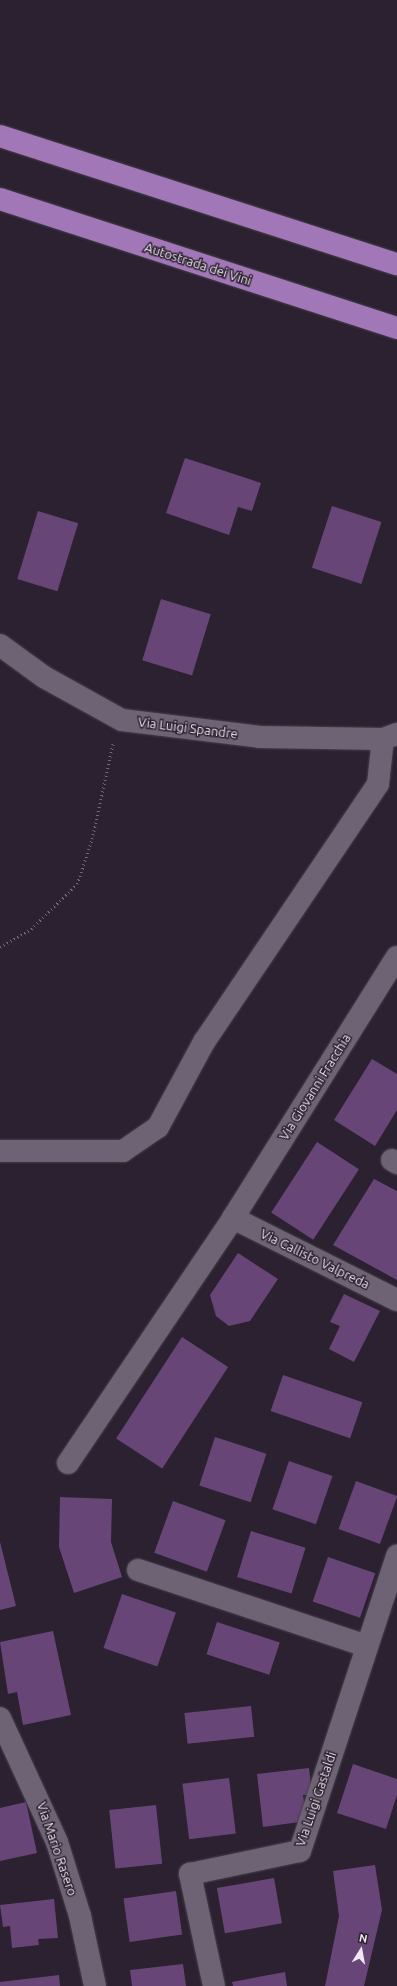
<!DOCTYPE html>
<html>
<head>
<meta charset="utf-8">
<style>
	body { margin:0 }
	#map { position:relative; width:397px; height:1986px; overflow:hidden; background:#2b2130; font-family:Ubuntu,sans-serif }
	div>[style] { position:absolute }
	.building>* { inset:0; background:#674677; transform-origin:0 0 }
	.path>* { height:2.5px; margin-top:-1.25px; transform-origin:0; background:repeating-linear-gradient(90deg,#716875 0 1px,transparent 0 4px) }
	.roads { filter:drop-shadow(0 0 1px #483f4c) drop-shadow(0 0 1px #483f4c) }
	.minor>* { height:22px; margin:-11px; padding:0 11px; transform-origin:11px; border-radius:11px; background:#6e6374 }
	.highway>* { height:22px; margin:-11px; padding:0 11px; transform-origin:11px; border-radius:11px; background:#a277b7 }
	span { translate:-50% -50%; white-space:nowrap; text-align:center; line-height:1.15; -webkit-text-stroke:3px #2b2130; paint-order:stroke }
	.street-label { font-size:13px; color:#efe8f2 }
	.north { position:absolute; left:341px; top:1930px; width:40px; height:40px; -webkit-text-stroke:3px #2b2130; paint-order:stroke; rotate:11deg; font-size:11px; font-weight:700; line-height:16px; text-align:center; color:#efe8f2 }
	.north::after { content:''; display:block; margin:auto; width:14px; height:18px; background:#efe8f2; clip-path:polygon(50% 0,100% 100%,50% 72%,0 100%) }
</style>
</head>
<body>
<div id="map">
	<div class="building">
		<div style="clip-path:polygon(185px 458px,261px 483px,252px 511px,238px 507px,229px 535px,166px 513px)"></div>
		<div style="left:332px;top:506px;width:52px;height:65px;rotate:18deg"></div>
		<div style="left:38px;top:511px;width:42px;height:71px;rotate:17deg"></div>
		<div style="left:161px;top:599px;width:52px;height:64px;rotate:17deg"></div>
		<div style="clip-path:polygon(372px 1059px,397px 1074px,397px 1110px,375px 1146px,334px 1120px)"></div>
		<div style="left:317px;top:1142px;width:50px;height:84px;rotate:33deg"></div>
		<div style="clip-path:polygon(374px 1179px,397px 1191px,397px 1280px,333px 1245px)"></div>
		<div style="clip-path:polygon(238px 1253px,278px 1279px,250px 1321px,229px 1326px,216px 1316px,210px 1295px)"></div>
		<div style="clip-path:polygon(344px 1294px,380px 1311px,354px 1362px,329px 1349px,340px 1326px,330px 1322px)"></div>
		<div style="left:182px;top:1337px;width:55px;height:121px;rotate:33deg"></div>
		<div style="left:283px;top:1375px;width:84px;height:38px;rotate:19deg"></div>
		<div style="left:215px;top:1437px;width:54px;height:51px;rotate:18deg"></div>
		<div style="left:289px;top:1461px;width:46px;height:51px;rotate:19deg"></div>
		<div style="left:356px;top:1481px;width:44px;height:51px;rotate:20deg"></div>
		<div style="clip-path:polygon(60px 1497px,112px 1499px,111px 1542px,122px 1577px,74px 1593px,59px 1547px)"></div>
		<div style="left:173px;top:1501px;width:56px;height:55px;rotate:20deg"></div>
		<div style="left:251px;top:1531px;width:57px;height:48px;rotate:17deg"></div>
		<div style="clip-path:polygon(0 1542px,16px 1606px,0 1610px)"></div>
		<div style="left:328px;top:1557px;width:50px;height:47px;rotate:19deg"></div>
		<div style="left:122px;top:1594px;width:57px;height:57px;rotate:19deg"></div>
		<div style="left:217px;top:1622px;width:66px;height:34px;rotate:18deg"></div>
		<div style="clip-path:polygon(53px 1631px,71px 1715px,23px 1725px,17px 1692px,8px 1694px,0 1642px)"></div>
		<div style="left:251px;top:1706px;width:31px;height:67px;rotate:84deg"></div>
		<div style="clip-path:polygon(353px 1764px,397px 1779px,397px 1795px,386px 1829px,337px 1813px)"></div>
		<div style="clip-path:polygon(309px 1768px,312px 1795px,303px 1795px,306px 1815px,300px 1816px,300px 1822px,263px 1827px,257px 1774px)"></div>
		<div style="left:229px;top:1778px;width:56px;height:47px;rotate:83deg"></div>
		<div style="clip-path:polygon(26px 1802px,37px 1853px,0 1861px,0 1808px)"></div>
		<div style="left:156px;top:1805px;width:59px;height:47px;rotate:84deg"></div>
		<div style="clip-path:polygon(375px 1865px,382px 1910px,364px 1986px,325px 1986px,339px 1916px,333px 1871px)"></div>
		<div style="left:274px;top:1878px;width:46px;height:58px;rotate:80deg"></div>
		<div style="left:176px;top:1891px;width:44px;height:53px;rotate:82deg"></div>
		<div style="clip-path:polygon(54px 1899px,58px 1938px,38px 1939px,39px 1945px,12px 1948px,10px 1926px,3px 1927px,0 1905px)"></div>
		<div style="clip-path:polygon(183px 1964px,186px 1986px,132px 1986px,130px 1970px)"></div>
		<div style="clip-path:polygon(285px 1972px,287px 1986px,233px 1986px,232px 1982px)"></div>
		<div style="clip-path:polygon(59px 1975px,60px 1986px,0 1986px,0 1982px)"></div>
	</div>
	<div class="path">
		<div style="left:0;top:947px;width:36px;rotate:-30deg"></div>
		<div style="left:31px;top:929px;width:64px;rotate:-44.4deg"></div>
		<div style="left:77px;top:884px;width:47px;rotate:-71.6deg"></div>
		<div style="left:92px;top:839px;width:98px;rotate:-77.7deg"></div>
	</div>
	<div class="roads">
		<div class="minor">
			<div style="left:0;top:645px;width:54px;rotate:36deg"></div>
			<div style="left:44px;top:677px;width:89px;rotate:28.9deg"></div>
			<div style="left:122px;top:720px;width:139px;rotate:7deg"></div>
			<div style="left:260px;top:737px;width:123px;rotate:0.9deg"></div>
			<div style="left:383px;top:739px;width:15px;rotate:-20deg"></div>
			<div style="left:0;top:1151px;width:123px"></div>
			<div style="left:123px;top:1151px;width:42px;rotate:-34.4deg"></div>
			<div style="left:158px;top:1127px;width:97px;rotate:-61.6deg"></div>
			<div style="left:204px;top:1042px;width:311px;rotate:-56deg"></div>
			<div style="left:378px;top:784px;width:45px;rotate:-83.7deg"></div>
			<div style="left:392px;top:1160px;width:6px;rotate:31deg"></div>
			<div style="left:233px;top:1218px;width:183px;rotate:26.6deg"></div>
			<div style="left:68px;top:1463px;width:295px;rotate:-56deg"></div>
			<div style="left:233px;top:1218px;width:308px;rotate:-57.9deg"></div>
			<div style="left:138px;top:1570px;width:241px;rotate:18.4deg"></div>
			<div style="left:0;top:1718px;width:136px;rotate:65.3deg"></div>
			<div style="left:57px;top:1842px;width:77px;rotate:72.7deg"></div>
			<div style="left:80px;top:1916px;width:72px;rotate:77.9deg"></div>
			<div style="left:214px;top:1986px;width:115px;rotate:-102.1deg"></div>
			<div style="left:190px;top:1874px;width:112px;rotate:-11.8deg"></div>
			<div style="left:300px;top:1851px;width:311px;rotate:-71.8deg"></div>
		</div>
		<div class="highway">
			<div style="left:0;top:136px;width:417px;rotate:17.9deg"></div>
			<div style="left:0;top:199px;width:417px;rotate:18deg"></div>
		</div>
	</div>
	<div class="street-label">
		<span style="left:198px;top:264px;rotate:18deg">Autostrada dei Vini</span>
		<span style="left:188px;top:728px;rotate:7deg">Via Luigi Spandre</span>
		<span style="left:315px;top:1087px;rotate:-58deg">Via Giovanni Fracchia</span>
		<span style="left:315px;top:1259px;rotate:26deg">Via Callisto Valpreda</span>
		<span style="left:316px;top:1799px;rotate:-71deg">Via Luigi Gastaldi</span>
		<span style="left:57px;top:1849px;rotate:71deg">Via Mario Rasero</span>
	</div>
	<div class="north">N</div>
</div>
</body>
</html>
